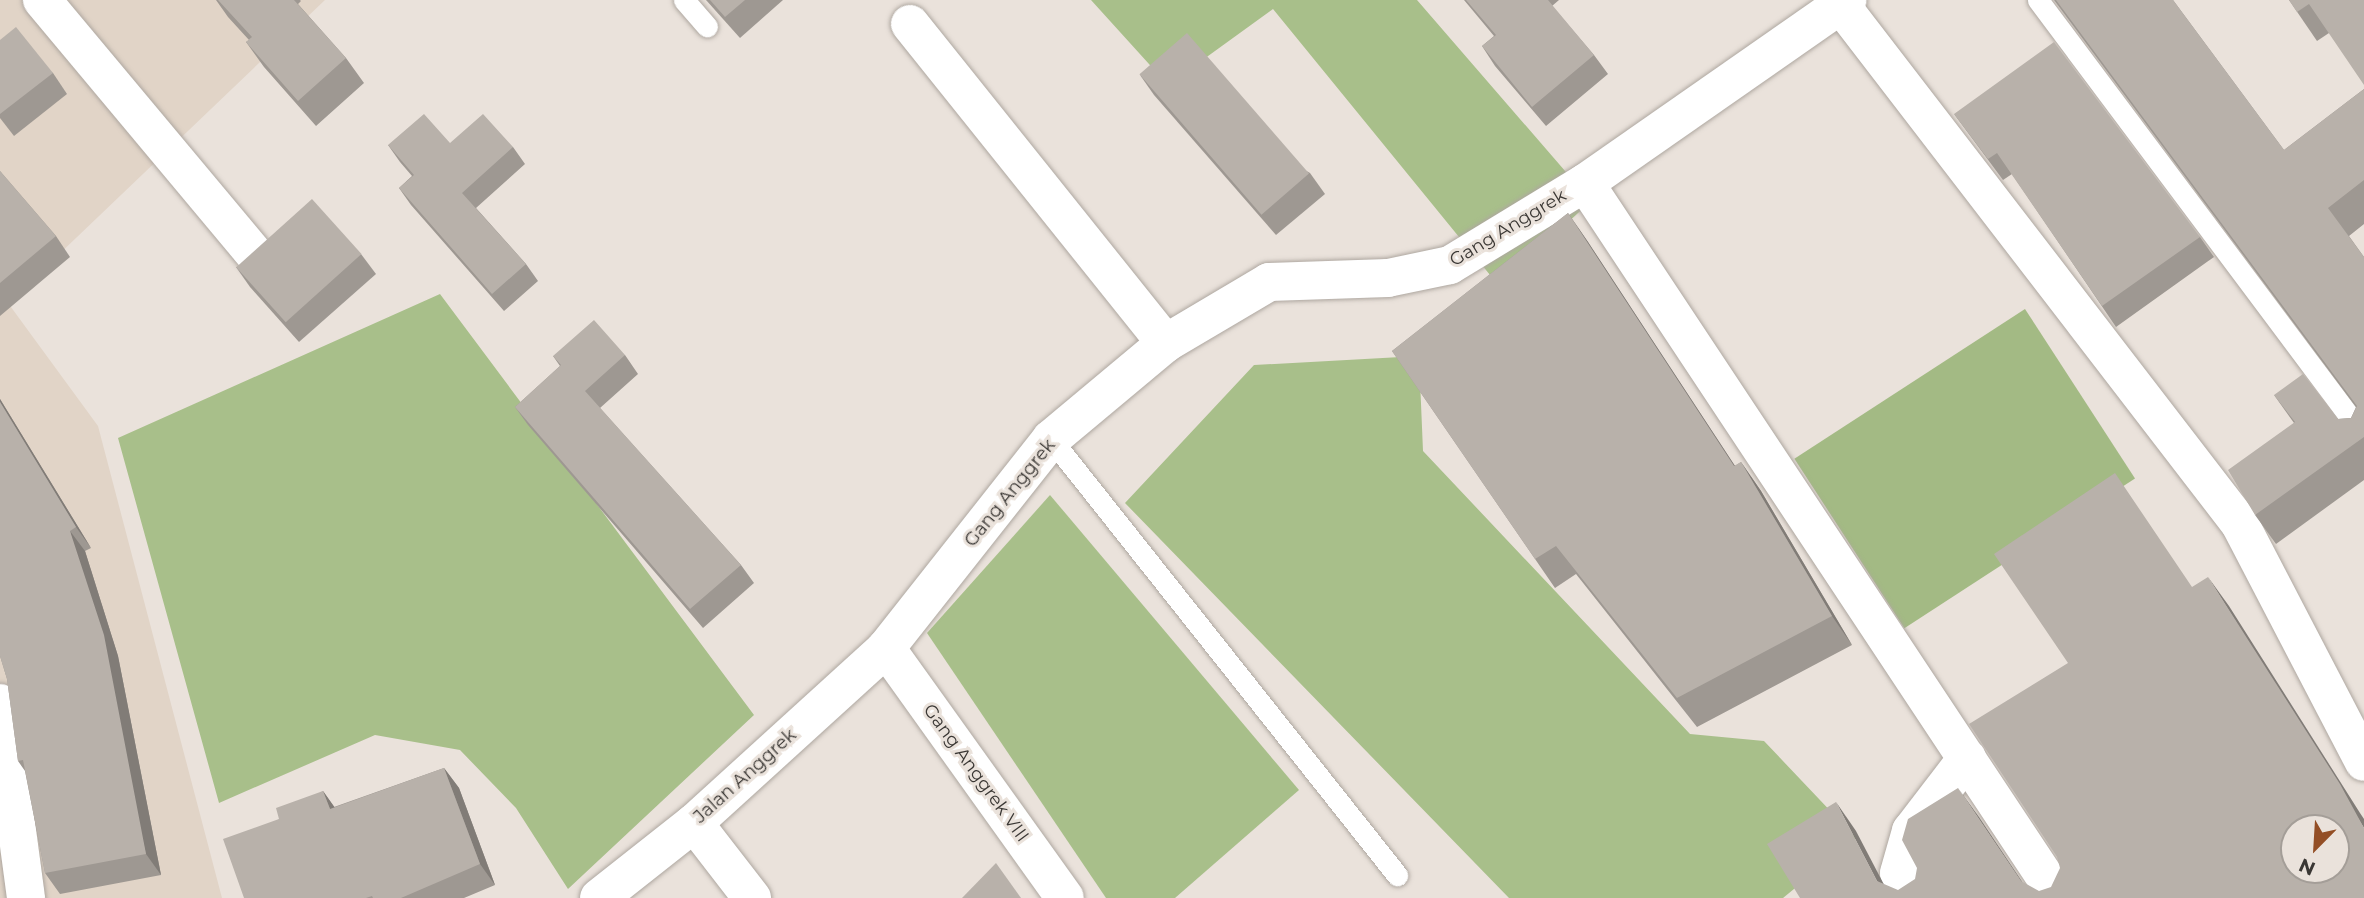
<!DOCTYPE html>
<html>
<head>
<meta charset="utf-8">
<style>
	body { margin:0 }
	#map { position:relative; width:2364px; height:898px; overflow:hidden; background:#eae2db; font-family:Montserrat,sans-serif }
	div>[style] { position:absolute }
	.built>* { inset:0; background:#e1d4c7 }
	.green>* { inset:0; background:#a8bf8a }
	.forest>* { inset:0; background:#a3ba84; transform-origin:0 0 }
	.roads { filter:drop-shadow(0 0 2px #aea7a0) drop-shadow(0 0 2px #aea7a0) }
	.lane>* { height:21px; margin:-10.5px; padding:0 10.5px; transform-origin:10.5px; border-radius:10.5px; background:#fff }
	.street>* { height:38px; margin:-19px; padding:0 19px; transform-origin:19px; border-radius:19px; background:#fff }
	.wall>* { inset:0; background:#9e9892 }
	.shaded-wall>* { inset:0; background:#817c77 }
	.building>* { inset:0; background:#b8b1aa; transform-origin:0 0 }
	span { translate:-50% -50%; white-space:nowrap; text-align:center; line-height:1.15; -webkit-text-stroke:6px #eae2db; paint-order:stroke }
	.street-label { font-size:18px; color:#3a3734 }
	.north { position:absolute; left:2280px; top:814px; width:70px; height:70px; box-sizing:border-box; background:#eae2db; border:2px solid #a49e98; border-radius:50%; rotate:204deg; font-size:19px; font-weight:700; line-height:28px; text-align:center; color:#3a3734 }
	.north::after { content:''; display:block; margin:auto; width:24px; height:32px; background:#934e25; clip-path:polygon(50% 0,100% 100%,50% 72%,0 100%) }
</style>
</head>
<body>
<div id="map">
	<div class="built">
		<div style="clip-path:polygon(0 0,325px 0,8px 303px,98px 426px,222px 898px,0 898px)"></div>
	</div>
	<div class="green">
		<div style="clip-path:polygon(1091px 0,1417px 0,1591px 201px,1499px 286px,1273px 9px,1168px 85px)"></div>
		<div style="clip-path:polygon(440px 294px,754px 715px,568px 889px,516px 808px,460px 750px,375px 735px,219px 803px,118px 438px)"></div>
		<div style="clip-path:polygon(1419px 356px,1423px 451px,1690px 734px,1764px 741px,1856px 838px,1783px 898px,1509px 898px,1125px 503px,1254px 365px)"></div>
		<div style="clip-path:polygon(1050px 495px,1299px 790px,1175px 898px,1106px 898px,927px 633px)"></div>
	</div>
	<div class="forest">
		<div style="left:2025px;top:309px;width:202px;height:275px;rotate:57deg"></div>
	</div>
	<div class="roads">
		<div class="lane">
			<div style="left:684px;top:0;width:35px;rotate:49deg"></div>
			<div style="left:2038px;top:0;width:544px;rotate:53.21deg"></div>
			<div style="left:1051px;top:439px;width:557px;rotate:51.57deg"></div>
		</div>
		<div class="street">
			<div style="left:42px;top:0;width:335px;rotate:50.1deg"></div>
			<div style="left:1840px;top:4px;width:656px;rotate:52.43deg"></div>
			<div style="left:2240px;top:524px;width:268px;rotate:62.5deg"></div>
			<div style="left:910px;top:24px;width:409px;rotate:51.3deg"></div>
			<div style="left:1585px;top:183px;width:858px;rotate:56.46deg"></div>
			<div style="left:886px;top:648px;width:307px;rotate:54.4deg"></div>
			<div style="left:0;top:703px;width:197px;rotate:82.4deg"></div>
			<div style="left:694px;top:823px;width:95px;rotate:52.3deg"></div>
			<div style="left:599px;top:898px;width:121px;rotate:-38.3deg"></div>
			<div style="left:694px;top:823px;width:260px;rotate:-42.3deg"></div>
			<div style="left:886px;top:648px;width:266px;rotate:-51.7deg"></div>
			<div style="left:1051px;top:439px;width:150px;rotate:-39.9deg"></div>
			<div style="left:1166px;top:343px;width:120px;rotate:-30.6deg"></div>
			<div style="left:1269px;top:282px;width:119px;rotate:-1.9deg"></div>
			<div style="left:1388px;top:278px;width:63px;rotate:-11.8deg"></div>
			<div style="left:1450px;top:265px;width:158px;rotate:-31.3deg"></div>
			<div style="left:1585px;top:183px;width:320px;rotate:-34.9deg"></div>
			<div style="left:1916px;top:898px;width:30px;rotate:-124deg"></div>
			<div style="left:1899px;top:873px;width:44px;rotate:-74.1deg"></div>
			<div style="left:1911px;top:831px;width:92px;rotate:-52.5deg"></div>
		</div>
	</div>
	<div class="wall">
		<div style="clip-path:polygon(216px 0,300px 0,301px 1px,298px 4px,346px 58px,364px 83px,316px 126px,264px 67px,246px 42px,249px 40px,228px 17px)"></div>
		<div style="clip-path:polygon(706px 0,783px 0,740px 38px)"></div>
		<div style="clip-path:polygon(1464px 0,1559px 0,1552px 6px,1594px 55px,1608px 74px,1546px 126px,1495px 66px,1482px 46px,1494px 36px)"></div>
		<div style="clip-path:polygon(2054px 0,2173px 0,2284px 150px,2364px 89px,2364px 224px,2349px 236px,2364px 257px,2364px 480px,2276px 544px,2255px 515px,2294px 423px,2274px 395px,2338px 419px,2351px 418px,2356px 407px)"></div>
		<div style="clip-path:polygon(2289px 0,2364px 0,2329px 33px,2317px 41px)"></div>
		<div style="clip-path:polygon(0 40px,53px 73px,67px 94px,14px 136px,0 118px)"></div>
		<div style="clip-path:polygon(1140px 75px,1310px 173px,1325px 194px,1276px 235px,1154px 95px)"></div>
		<div style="clip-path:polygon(1954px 114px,2200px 237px,2214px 257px,2116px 327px,2012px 174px,2003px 180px)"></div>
		<div style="clip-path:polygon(450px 143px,513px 147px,525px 164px,476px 208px,526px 264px,538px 281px,504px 311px,411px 205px,399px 188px,412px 176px,400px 162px,388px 145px)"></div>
		<div style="clip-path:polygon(0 171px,56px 236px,70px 257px,0 316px)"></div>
		<div style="clip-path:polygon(1568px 213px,1588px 242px,1735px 466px,1741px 462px,1761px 491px,1852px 645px,1697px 727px,1576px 574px,1555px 588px,1392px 351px)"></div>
		<div style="clip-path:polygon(361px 254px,376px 274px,299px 342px,250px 287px,236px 267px)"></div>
		<div style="clip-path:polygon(625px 355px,638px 374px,600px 408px,741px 565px,754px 583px,703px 628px,528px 425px,515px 407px,560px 366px,553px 356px)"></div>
		<div style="clip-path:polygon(0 399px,91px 548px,85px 551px,118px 656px,161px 875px,60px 894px,45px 873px,25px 771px,18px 761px,7px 679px,0 656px)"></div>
		<div style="clip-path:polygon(444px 768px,459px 788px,495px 885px,464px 898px,244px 898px,279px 819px,323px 791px,334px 807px)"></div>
	</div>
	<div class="shaded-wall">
		<div style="clip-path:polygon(1568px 213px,1588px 242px,1754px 495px,1734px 466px)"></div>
		<div style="clip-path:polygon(0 399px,91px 548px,76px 527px,0 402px)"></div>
		<div style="clip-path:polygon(1741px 462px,1761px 491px,1852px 645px,1832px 616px)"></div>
		<div style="clip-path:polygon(70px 531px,85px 551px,118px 656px,161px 875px,146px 854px)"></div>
		<div style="clip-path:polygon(2208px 577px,2229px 606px,2360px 813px,2364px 819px,2364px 828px)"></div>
		<div style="clip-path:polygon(444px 768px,459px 788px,495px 885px,480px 864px)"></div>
		<div style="clip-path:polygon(1958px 788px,1979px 817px,2033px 898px,2032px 898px)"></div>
		<div style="clip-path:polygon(323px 791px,338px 812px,330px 809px)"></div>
		<div style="clip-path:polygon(1836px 802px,1856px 831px,1891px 898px,1877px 881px)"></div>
	</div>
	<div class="building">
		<div style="clip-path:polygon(218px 0,294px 0,346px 58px,298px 101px,246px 42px,252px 37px)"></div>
		<div style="clip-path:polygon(710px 0,745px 0,725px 17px)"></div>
		<div style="clip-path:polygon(1466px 0,1548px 0,1594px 55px,1532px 107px,1482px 46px,1496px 35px)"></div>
		<div style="clip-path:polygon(2056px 0,2173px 0,2284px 150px,2364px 89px,2364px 180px,2328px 208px,2364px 257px,2364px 437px,2255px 515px,2228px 470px,2295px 422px,2274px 395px,2303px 374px,2338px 419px,2351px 418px,2357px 406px)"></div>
		<div style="clip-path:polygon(2289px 0,2364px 0,2364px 85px,2309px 4px,2297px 12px)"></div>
		<div style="clip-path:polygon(16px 27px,53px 73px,0 114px,0 40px)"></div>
		<div style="left:1187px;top:33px;width:186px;height:63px;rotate:49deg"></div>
		<div style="clip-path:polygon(2054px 42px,2200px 237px,2102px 306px,1997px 153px,1988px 159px,1954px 114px)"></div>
		<div style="clip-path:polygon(424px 114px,450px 143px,483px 114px,513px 147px,462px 193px,526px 264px,492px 294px,399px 188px,414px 175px,388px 145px)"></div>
		<div style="clip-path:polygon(0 171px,56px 236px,0 283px)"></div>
		<div style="left:312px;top:199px;width:74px;height:102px;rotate:48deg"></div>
		<div style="clip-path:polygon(1568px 213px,1734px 466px,1741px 462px,1832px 616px,1677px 698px,1556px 546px,1535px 559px,1392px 351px)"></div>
		<div style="clip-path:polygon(594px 320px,625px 355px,585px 391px,741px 565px,690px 609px,515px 407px,561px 365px,553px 356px)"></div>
		<div style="clip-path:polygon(0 402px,76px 527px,70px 531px,104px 635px,146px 854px,45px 873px,23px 760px,18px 761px,7px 679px,0 656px)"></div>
		<div style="clip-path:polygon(evenodd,2115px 473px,2192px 587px,2208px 577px,2340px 784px,2364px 828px,2364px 898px,1800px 898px,1767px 844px,1836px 802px,1877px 881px,1898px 890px,1915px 879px,1917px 868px,1902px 840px,1908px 819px,1958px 788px,2021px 881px,2039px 891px,2051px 887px,2060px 868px,2057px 857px,1969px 724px,2068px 663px,1994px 554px,2115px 473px,2294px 828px,2336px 828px,2336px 870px,2294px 870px,2294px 828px)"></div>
		<div style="clip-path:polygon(444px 768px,480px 864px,401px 898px,373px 898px,372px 896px,366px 898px,244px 898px,223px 839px,279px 819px,276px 808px,323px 791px,330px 809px)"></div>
		<div style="clip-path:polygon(996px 863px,1021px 898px,962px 898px)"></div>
	</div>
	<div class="street-label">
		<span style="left:1508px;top:228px;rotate:-31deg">Gang Anggrek</span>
		<span style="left:1010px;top:493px;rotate:-51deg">Gang Anggrek</span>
		<span style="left:976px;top:773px;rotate:54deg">Gang Anggrek VIII</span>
		<span style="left:745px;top:776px;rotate:-42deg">Jalan Anggrek</span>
	</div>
	<div class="north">N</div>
</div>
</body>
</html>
